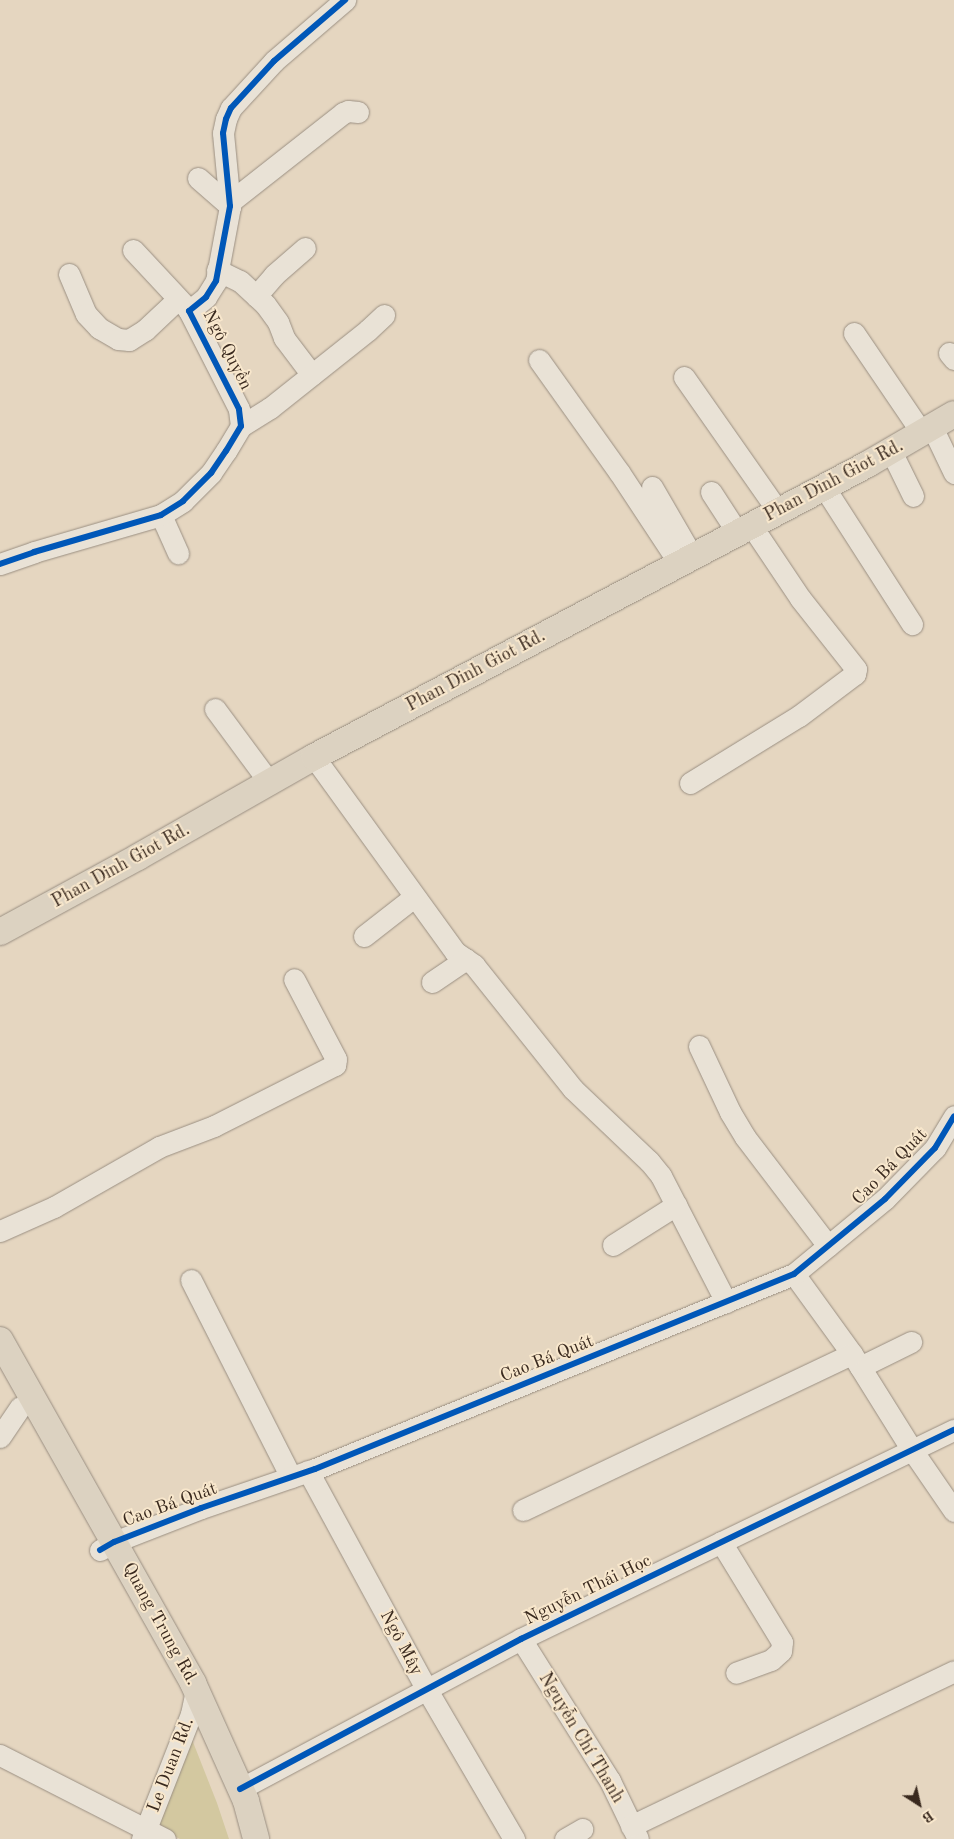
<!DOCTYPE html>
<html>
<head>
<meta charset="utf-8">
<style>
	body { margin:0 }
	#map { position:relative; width:954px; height:1839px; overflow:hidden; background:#e5d6c0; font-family:"Old Standard TT",serif }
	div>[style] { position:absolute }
	.green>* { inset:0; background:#d3c8a0 }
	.roads { filter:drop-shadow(0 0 1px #9a8f82) drop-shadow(0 0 1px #9a8f82) }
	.minor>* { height:21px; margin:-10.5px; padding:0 10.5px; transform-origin:10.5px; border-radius:10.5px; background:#e9e2d6 }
	.major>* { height:26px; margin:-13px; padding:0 13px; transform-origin:13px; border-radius:13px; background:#dcd2c1 }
	.cycleway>* { height:6px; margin:-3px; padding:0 3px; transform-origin:3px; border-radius:3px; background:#0057b8 }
	span { translate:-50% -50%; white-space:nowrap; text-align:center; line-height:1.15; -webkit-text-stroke:4px #f8e7cc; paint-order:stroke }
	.street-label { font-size:18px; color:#39291e }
	.north { position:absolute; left:894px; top:1779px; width:50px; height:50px; -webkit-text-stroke:4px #f8e7cc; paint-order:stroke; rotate:145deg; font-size:14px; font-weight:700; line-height:20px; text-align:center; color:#39291e }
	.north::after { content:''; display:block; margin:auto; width:18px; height:22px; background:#39291e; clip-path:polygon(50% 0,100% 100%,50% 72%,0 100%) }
</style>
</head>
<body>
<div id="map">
	<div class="green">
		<div style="clip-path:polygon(191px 1737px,217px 1803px,229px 1839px,180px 1839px,155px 1827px)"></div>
	</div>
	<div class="roads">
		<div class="minor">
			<div style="left:198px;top:178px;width:43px;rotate:41.2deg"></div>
			<div style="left:230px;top:202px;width:144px;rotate:-38.2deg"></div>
			<div style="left:343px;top:113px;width:5px;rotate:-22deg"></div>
			<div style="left:348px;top:111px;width:10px;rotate:6deg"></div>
			<div style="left:133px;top:250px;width:81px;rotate:47deg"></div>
			<div style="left:217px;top:270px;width:25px;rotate:26deg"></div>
			<div style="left:240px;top:281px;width:34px;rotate:43deg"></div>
			<div style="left:265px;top:304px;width:22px;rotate:54deg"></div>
			<div style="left:278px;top:322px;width:17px;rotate:69deg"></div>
			<div style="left:284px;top:338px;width:46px;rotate:52.9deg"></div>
			<div style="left:69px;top:274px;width:43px;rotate:67deg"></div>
			<div style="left:86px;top:314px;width:19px;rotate:47deg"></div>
			<div style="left:99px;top:328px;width:22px;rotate:30deg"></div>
			<div style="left:118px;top:339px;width:11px;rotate:5deg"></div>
			<div style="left:129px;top:340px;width:19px;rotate:-32deg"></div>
			<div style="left:145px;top:330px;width:45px;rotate:-43.2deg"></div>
			<div style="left:256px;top:296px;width:28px;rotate:-49deg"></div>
			<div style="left:274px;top:275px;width:41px;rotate:-41.1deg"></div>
			<div style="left:854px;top:333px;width:121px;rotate:55.8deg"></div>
			<div style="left:949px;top:353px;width:8px;rotate:50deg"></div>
			<div style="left:539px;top:360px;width:138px;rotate:54.5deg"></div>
			<div style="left:619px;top:472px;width:109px;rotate:56.6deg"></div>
			<div style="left:684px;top:377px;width:164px;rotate:55deg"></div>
			<div style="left:241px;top:426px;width:34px;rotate:-32deg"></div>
			<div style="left:270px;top:408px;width:125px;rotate:-38.5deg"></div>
			<div style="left:368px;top:330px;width:22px;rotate:-43deg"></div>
			<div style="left:932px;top:427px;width:51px;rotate:64.4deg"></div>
			<div style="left:891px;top:451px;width:50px;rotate:63.9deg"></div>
			<div style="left:652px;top:487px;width:80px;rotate:59.9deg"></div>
			<div style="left:824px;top:487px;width:163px;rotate:57.3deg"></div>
			<div style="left:711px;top:492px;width:48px;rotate:57deg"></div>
			<div style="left:161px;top:515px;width:42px;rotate:65.9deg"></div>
			<div style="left:0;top:564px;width:36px;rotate:-19deg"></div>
			<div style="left:34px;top:552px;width:132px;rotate:-16.2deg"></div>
			<div style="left:161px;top:515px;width:26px;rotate:-32deg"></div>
			<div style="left:183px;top:501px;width:40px;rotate:-45deg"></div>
			<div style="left:211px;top:473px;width:27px;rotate:-56deg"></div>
			<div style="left:226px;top:451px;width:29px;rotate:-59deg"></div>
			<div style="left:241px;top:426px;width:17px;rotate:-97deg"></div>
			<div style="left:239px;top:409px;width:110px;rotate:-117deg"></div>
			<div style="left:189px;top:311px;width:22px;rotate:-39deg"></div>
			<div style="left:206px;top:297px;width:19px;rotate:-58deg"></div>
			<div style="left:216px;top:281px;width:76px;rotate:-79.4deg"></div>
			<div style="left:230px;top:206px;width:73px;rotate:-95.5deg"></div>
			<div style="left:223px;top:133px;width:14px;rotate:-78deg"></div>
			<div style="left:226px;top:119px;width:12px;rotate:-66deg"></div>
			<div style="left:231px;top:108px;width:64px;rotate:-47.5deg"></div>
			<div style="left:274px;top:61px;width:94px;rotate:-40.7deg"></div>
			<div style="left:215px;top:709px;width:91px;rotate:53.5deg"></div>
			<div style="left:314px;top:757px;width:241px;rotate:54.1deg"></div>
			<div style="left:455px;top:952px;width:23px;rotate:34deg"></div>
			<div style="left:474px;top:965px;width:159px;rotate:51.4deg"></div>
			<div style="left:573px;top:1089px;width:105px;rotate:43.5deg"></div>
			<div style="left:649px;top:1161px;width:19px;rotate:51deg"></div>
			<div style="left:661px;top:1176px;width:142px;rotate:62.7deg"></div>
			<div style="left:690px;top:783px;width:128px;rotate:-31.6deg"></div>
			<div style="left:799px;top:716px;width:70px;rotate:-36.9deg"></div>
			<div style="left:855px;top:674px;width:5px;rotate:-79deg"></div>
			<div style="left:856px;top:669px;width:90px;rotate:-128.3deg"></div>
			<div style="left:800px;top:598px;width:88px;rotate:-123.9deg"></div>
			<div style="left:364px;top:936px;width:63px;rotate:-38deg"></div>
			<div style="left:432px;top:982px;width:41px;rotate:-34.1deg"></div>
			<div style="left:699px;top:1046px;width:73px;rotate:64.8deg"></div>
			<div style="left:730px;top:1112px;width:29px;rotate:59deg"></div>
			<div style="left:745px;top:1137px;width:137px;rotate:52.7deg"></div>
			<div style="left:0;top:1231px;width:59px;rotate:-24deg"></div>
			<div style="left:54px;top:1207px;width:121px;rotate:-29.7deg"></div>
			<div style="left:159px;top:1147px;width:59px;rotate:-20.9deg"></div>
			<div style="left:214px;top:1126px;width:136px;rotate:-26.8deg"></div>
			<div style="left:335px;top:1065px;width:6px;rotate:-81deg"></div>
			<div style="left:336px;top:1059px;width:90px;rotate:-117.7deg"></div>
			<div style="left:613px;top:1245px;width:75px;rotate:-32.4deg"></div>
			<div style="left:794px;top:1274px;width:99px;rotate:54.1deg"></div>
			<div style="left:852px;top:1354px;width:113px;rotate:58deg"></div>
			<div style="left:912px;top:1450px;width:74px;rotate:55.5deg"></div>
			<div style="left:191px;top:1280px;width:221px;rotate:63.1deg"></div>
			<div style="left:860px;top:1367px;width:57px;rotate:-26.1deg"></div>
			<div style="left:0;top:1437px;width:36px;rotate:-56deg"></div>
			<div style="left:308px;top:1471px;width:249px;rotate:61.5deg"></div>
			<div style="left:427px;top:1690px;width:173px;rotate:59.7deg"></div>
			<div style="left:523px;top:1510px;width:364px;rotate:-25.4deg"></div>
			<div style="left:721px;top:1542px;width:117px;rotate:58.6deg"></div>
			<div style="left:782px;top:1642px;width:9px;rotate:96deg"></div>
			<div style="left:781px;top:1651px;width:13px;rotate:138deg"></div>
			<div style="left:771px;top:1660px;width:37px;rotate:160deg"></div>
			<div style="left:100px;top:1550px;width:16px;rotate:-30deg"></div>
			<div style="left:114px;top:1542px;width:93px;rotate:-21.3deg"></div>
			<div style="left:201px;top:1508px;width:120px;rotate:-18.9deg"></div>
			<div style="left:315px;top:1469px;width:517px;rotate:-22.15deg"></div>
			<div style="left:794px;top:1274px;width:118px;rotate:-39.5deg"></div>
			<div style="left:885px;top:1199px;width:71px;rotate:-45.6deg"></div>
			<div style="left:935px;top:1148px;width:37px;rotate:-59deg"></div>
			<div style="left:521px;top:1639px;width:168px;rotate:57.9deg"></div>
			<div style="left:610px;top:1781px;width:64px;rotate:64.2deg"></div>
			<div style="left:0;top:1755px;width:185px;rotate:27deg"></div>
			<div style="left:240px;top:1789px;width:319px;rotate:-28.1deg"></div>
			<div style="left:521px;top:1639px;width:481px;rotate:-25.8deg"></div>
			<div style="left:631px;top:1826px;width:358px;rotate:-25.6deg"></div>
			<div style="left:142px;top:1839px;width:134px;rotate:-68.6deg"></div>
			<div style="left:191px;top:1714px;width:24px;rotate:-78deg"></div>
			<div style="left:565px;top:1839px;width:20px;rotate:-30deg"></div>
		</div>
		<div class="major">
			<div style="left:0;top:932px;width:157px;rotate:-28.5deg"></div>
			<div style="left:138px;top:857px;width:202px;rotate:-29.6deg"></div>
			<div style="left:314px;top:757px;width:627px;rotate:-27.87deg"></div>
			<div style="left:868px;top:464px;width:99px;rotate:-30.2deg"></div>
			<div style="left:0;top:1340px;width:394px;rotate:60.6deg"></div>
			<div style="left:193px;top:1683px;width:129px;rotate:65.8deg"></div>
			<div style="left:246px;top:1801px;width:39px;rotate:75deg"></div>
		</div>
	</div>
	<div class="cycleway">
		<div style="left:0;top:564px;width:36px;rotate:-19deg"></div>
		<div style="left:34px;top:552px;width:132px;rotate:-16.2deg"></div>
		<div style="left:161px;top:515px;width:26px;rotate:-32deg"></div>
		<div style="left:183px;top:501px;width:40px;rotate:-45deg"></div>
		<div style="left:211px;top:473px;width:27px;rotate:-56deg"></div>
		<div style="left:226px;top:451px;width:29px;rotate:-59deg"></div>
		<div style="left:241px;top:426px;width:17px;rotate:-97deg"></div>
		<div style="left:239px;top:409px;width:110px;rotate:-117deg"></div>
		<div style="left:189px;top:311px;width:22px;rotate:-39deg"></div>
		<div style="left:206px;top:297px;width:19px;rotate:-58deg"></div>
		<div style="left:216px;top:281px;width:76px;rotate:-79.4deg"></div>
		<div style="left:230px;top:206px;width:73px;rotate:-95.5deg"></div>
		<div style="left:223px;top:133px;width:14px;rotate:-78deg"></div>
		<div style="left:226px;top:119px;width:12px;rotate:-66deg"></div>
		<div style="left:231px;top:108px;width:64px;rotate:-47.5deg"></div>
		<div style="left:274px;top:61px;width:94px;rotate:-40.7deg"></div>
		<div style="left:100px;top:1550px;width:16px;rotate:-30deg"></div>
		<div style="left:114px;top:1542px;width:93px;rotate:-21.3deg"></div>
		<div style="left:201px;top:1508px;width:120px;rotate:-18.9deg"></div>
		<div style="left:315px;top:1469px;width:517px;rotate:-22.15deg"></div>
		<div style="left:794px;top:1274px;width:118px;rotate:-39.5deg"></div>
		<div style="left:885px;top:1199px;width:71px;rotate:-45.6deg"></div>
		<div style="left:935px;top:1148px;width:37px;rotate:-59deg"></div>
		<div style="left:240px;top:1789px;width:319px;rotate:-28.1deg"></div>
		<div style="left:521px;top:1639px;width:481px;rotate:-25.8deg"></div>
	</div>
	<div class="street-label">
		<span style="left:227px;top:350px;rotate:63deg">Ngô Quyền</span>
		<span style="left:834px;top:481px;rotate:-28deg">Phan Dinh Giot Rd.</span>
		<span style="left:476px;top:671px;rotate:-28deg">Phan Dinh Giot Rd.</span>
		<span style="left:121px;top:866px;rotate:-29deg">Phan Dinh Giot Rd.</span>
		<span style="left:890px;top:1167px;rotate:-46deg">Cao Bá Quát</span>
		<span style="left:547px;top:1359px;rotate:-22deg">Cao Bá Quát</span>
		<span style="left:170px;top:1505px;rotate:-20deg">Cao Bá Quát</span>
		<span style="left:588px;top:1590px;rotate:-26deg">Nguyễn Thái Học</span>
		<span style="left:160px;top:1624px;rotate:61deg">Quang Trung Rd.</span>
		<span style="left:401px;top:1643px;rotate:62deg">Ngô Mây</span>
		<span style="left:581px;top:1738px;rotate:59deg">Nguyễn Chí Thanh</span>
		<span style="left:171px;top:1765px;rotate:-69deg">Le Duan Rd.</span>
	</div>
	<div class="north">B</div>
</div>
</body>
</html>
